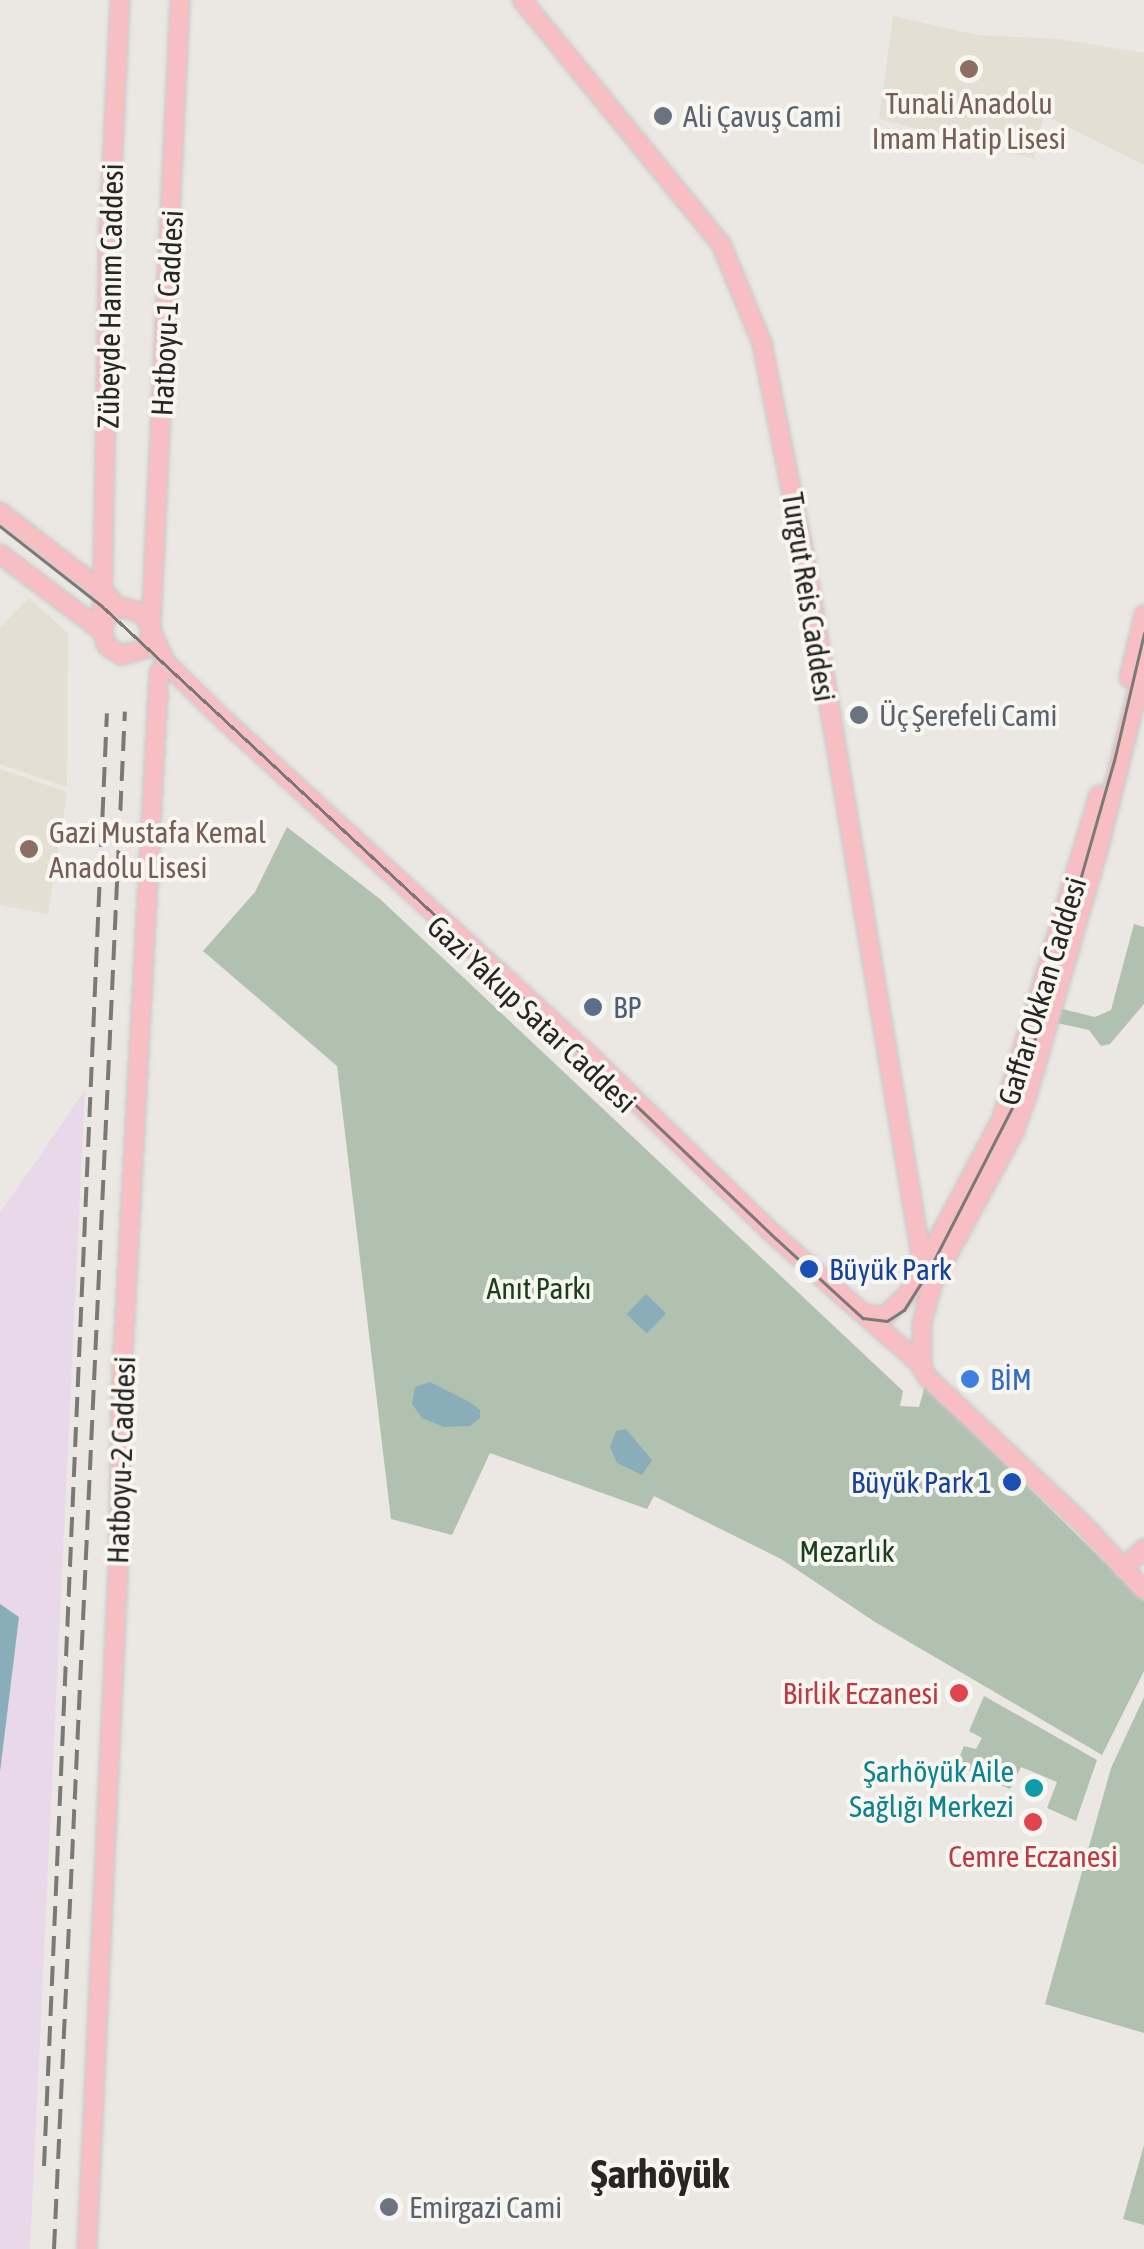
<!DOCTYPE html>
<html>
<head>
<meta charset="utf-8">
<style>
	body { margin:0 }
	#map { position:relative; width:1144px; height:2249px; overflow:hidden; background:#ebe8e4; font-family:"Asap Condensed",sans-serif }
	div>[style] { position:absolute }
	.industrial>* { inset:0; background:#e9d8ea }
	.built>* { inset:0; background:#e4dfd3 }
	.green>* { inset:0; background:#b1c1b0 }
	.water>* { inset:0; background:#89aeba; transform-origin:0 0 }
	.roads { filter:drop-shadow(0 0 2px #c7c7c6) drop-shadow(0 0 2px #c7c7c6) }
	.major>* { height:18px; margin:-9px; padding:0 9px; transform-origin:9px; border-radius:9px; background:#f7bfc3 }
	.tram>* { height:2.5px; margin:-1.25px; padding:0 1.25px; transform-origin:1.25px; border-radius:1.25px; background:#7b7977 }
	.rail>* { height:4px; margin-top:-2px; transform-origin:0; background:repeating-linear-gradient(90deg,#7b7977 0 20px,transparent 0 30px) }
	.dots>* { width:28px; height:28px; translate:-50% -50%; box-sizing:border-box; border:5px solid #f8f6f1; border-radius:50% }
	span { translate:-50% -50%; white-space:nowrap; text-align:center; line-height:1.15; -webkit-text-stroke:8px #f8f6f1; paint-order:stroke }
	.education-label { font-size:30px; color:#785e54 }
	.left { translate:0 -50%; text-align:left }
	.worship-label { font-size:30px; color:#5b616d }
	.street-label { font-size:30px; color:#272625 }
	.service-label { font-size:30px; color:#4e5e75 }
	.transit-label { font-size:30px; color:#164399 }
	.right { translate:-100% -50%; text-align:right }
	.park-label { font-size:30px; color:#1c3f1b }
	.shop-label { font-size:30px; color:#366cbe }
	.health-label { font-size:30px; color:#be3a42 }
	.culture-label { font-size:30px; color:#0d838f }
	.district-label { font-size:40px; color:#272625; font-weight:700 }
</style>
</head>
<body>
<div id="map">
	<div class="industrial">
		<div style="clip-path:polygon(85px 1090px,30px 2249px,0 2249px,0 1213px)"></div>
	</div>
	<div class="built">
		<div style="clip-path:polygon(893px 16px,977px 35px,1059px 39px,1144px 53px,1144px 165px,1044px 115px,1034px 159px,879px 119px)"></div>
		<div style="clip-path:polygon(29px 598px,68px 633px,67px 787px,0 764px,0 628px)"></div>
		<div style="clip-path:polygon(0 769px,67px 792px,48px 914px,0 905px)"></div>
	</div>
	<div class="green">
		<div style="clip-path:polygon(287px 827px,380px 899px,903px 1391px,900px 1406px,919px 1407px,925px 1385px,1144px 1601px,1144px 1671px,1102px 1755px,875px 1622px,781px 1559px,654px 1496px,647px 1509px,490px 1453px,452px 1535px,391px 1519px,337px 1066px,203px 951px,255px 892px)"></div>
		<div style="clip-path:polygon(1134px 924px,1144px 927px,1144px 1004px,1110px 1044px,1101px 1046px,1089px 1030px,1057px 1023px,1062px 1009px,1095px 1017px,1111px 1010px)"></div>
		<div style="clip-path:polygon(984px 1696px,1097px 1760px,1076px 1821px,1047px 1808px,1057px 1782px,1021px 1767px,1010px 1789px,956px 1765px,964px 1746px,976px 1749px,982px 1738px,969px 1731px)"></div>
		<div style="clip-path:polygon(1144px 1697px,1144px 2033px,1045px 2004px,1111px 1768px)"></div>
		<div style="clip-path:polygon(1144px 2145px,1144px 2225px,1123px 2219px)"></div>
	</div>
	<div class="water">
		<div style="left:646px;top:1294px;width:28px;height:28px;rotate:44deg"></div>
		<div style="clip-path:polygon(430px 1382px,468px 1401px,480px 1410px,480px 1418px,470px 1426px,444px 1427px,422px 1418px,412px 1404px,415px 1387px)"></div>
		<div style="clip-path:polygon(626px 1429px,652px 1460px,642px 1475px,617px 1463px,610px 1447px,616px 1431px)"></div>
		<div style="clip-path:polygon(0 1604px,19px 1617px,0 1772px)"></div>
	</div>
	<div class="roads">
		<div class="major">
			<div style="left:522px;top:0;width:315px;rotate:50.8deg"></div>
			<div style="left:721px;top:244px;width:107px;rotate:67.5deg"></div>
			<div style="left:762px;top:343px;width:227px;rotate:78.8deg"></div>
			<div style="left:806px;top:566px;width:711px;rotate:80.52deg"></div>
			<div style="left:0;top:512px;width:139px;rotate:37.7deg"></div>
			<div style="left:0;top:554px;width:128px;rotate:37deg"></div>
			<div style="left:102px;top:624px;width:390px;rotate:-89deg"></div>
			<div style="left:109px;top:234px;width:234px;rotate:-87.3deg"></div>
			<div style="left:151px;top:627px;width:628px;rotate:-87.35deg"></div>
			<div style="left:151px;top:635px;width:16px;rotate:117deg"></div>
			<div style="left:144px;top:649px;width:24px;rotate:165deg"></div>
			<div style="left:121px;top:655px;width:17px;rotate:-147deg"></div>
			<div style="left:107px;top:646px;width:16px;rotate:-108deg"></div>
			<div style="left:102px;top:631px;width:16px;rotate:-72deg"></div>
			<div style="left:107px;top:616px;width:16px;rotate:-35deg"></div>
			<div style="left:120px;top:607px;width:24px;rotate:15deg"></div>
			<div style="left:143px;top:613px;width:55px;rotate:65.3deg"></div>
			<div style="left:166px;top:663px;width:76px;rotate:44.5deg"></div>
			<div style="left:220px;top:716px;width:502px;rotate:42.58deg"></div>
			<div style="left:590px;top:1056px;width:254px;rotate:44.2deg"></div>
			<div style="left:772px;top:1233px;width:199px;rotate:41.5deg"></div>
			<div style="left:921px;top:1365px;width:15px;rotate:62deg"></div>
			<div style="left:928px;top:1378px;width:212px;rotate:43.3deg"></div>
			<div style="left:1082px;top:1523px;width:91px;rotate:47.2deg"></div>
			<div style="left:1129px;top:678px;width:65px;rotate:-76.6deg"></div>
			<div style="left:863px;top:1313px;width:21px;rotate:11deg"></div>
			<div style="left:884px;top:1317px;width:36px;rotate:-44deg"></div>
			<div style="left:910px;top:1292px;width:197px;rotate:-62.1deg"></div>
			<div style="left:1002px;top:1118px;width:337px;rotate:-73.3deg"></div>
			<div style="left:922px;top:1369px;width:46px;rotate:-90deg"></div>
			<div style="left:922px;top:1323px;width:42px;rotate:-75deg"></div>
			<div style="left:933px;top:1282px;width:170px;rotate:-61.6deg"></div>
			<div style="left:1014px;top:1132px;width:38px;rotate:-70deg"></div>
			<div style="left:1027px;top:1096px;width:252px;rotate:-73.9deg"></div>
			<div style="left:1097px;top:854px;width:195px;rotate:-76deg"></div>
			<div style="left:1123px;top:1569px;width:29px;rotate:-44deg"></div>
			<div style="left:87px;top:2249px;width:699px;rotate:-87.38deg"></div>
			<div style="left:119px;top:1551px;width:160px;rotate:-89.3deg"></div>
			<div style="left:121px;top:1391px;width:720px;rotate:-86.97deg"></div>
		</div>
	</div>
	<div class="tram">
		<div style="left:0;top:526px;width:130px;rotate:38.1deg"></div>
		<div style="left:102px;top:606px;width:534px;rotate:42.87deg"></div>
		<div style="left:493px;top:969px;width:384px;rotate:43.6deg"></div>
		<div style="left:771px;top:1234px;width:125px;rotate:42.4deg"></div>
		<div style="left:863px;top:1318px;width:24px;rotate:7deg"></div>
		<div style="left:887px;top:1321px;width:20px;rotate:-33deg"></div>
		<div style="left:904px;top:1310px;width:45px;rotate:-57.7deg"></div>
		<div style="left:928px;top:1272px;width:200px;rotate:-62.9deg"></div>
		<div style="left:1019px;top:1094px;width:346px;rotate:-74.1deg"></div>
		<div style="left:1114px;top:761px;width:131px;rotate:-76.8deg"></div>
	</div>
	<div class="rail">
		<div style="left:44px;top:2166px;width:1454px;rotate:-87.52deg"></div>
		<div style="left:54px;top:2249px;width:1539px;rotate:-87.36deg"></div>
	</div>
	<div class="dots">
		<div style="left:969px;top:69px;background:#8d6e63"></div>
		<div style="left:663px;top:116px;background:#6b7280"></div>
		<div style="left:859px;top:715px;background:#6b7280"></div>
		<div style="left:29px;top:849px;background:#8d6e63"></div>
		<div style="left:593px;top:1007px;background:#5c6f8a"></div>
		<div style="left:809px;top:1269px;background:#1a4fb4"></div>
		<div style="left:970px;top:1379px;background:#3f7fe0"></div>
		<div style="left:1012px;top:1482px;background:#1a4fb4"></div>
		<div style="left:959px;top:1693px;background:#e0444e"></div>
		<div style="left:1034px;top:1788px;background:#0f9aa8"></div>
		<div style="left:1033px;top:1822px;background:#e0444e"></div>
		<div style="left:389px;top:2207px;background:#6b7280"></div>
	</div>
	<div class="education-label">
		<span style="left:969px;top:120px">Tunali Anadolu<br>Imam Hatip Lisesi</span>
		<span class="left" style="left:49px;top:849px">Gazi Mustafa Kemal<br>Anadolu Lisesi</span>
	</div>
	<div class="worship-label">
		<span class="left" style="left:683px;top:116px">Ali Çavuş Cami</span>
		<span class="left" style="left:879px;top:715px">Üç Şerefeli Cami</span>
		<span class="left" style="left:409px;top:2207px">Emirgazi Cami</span>
	</div>
	<div class="street-label">
		<span style="left:110px;top:296px;rotate:-89deg">Zübeyde Hanım Caddesi</span>
		<span style="left:167px;top:313px;rotate:-87deg">Hatboyu-1 Caddesi</span>
		<span style="left:809px;top:597px;rotate:81deg">Turgut Reis Caddesi</span>
		<span style="left:1042px;top:991px;rotate:-73deg">Gaffar Okkan Caddesi</span>
		<span style="left:532px;top:1014px;rotate:43deg">Gazi Yakup Satar Caddesi</span>
		<span style="left:121px;top:1460px;rotate:-88deg">Hatboyu-2 Caddesi</span>
	</div>
	<div class="service-label">
		<span class="left" style="left:613px;top:1007px">BP</span>
	</div>
	<div class="transit-label">
		<span class="left" style="left:829px;top:1269px">Büyük Park</span>
		<span class="right" style="left:992px;top:1482px">Büyük Park 1</span>
	</div>
	<div class="park-label">
		<span style="left:539px;top:1288px">Anıt Parkı</span>
		<span style="left:847px;top:1551px">Mezarlık</span>
	</div>
	<div class="shop-label">
		<span class="left" style="left:990px;top:1379px">BİM</span>
	</div>
	<div class="health-label">
		<span class="right" style="left:939px;top:1693px">Birlik Eczanesi</span>
		<span style="left:1033px;top:1856px">Cemre Eczanesi</span>
	</div>
	<div class="culture-label">
		<span class="right" style="left:1014px;top:1788px">Şarhöyük Aile<br>Sağlığı Merkezi</span>
	</div>
	<div class="district-label">
		<span style="left:660px;top:2174px">Şarhöyük</span>
	</div>
</div>
</body>
</html>
